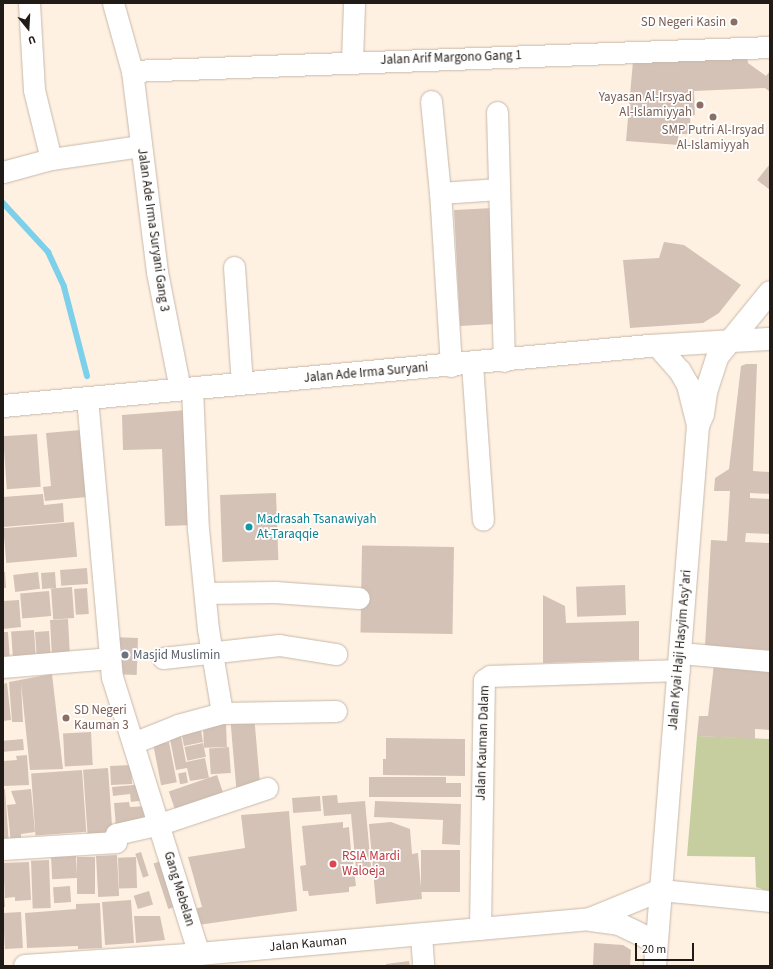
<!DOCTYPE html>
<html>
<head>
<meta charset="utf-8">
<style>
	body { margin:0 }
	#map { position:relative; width:773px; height:969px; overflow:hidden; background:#fff1e2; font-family:"Source Sans 3",sans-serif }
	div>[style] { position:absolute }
	.green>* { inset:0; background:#c6ce9f }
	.stream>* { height:6px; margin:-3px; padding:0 3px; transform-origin:3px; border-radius:3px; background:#7cd0ea }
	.building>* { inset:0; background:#d4c2b7; transform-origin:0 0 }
	.roads { filter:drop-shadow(0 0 1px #c7b9ab) drop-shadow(0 0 1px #c7b9ab) }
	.street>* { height:21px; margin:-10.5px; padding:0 10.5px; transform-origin:10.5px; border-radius:10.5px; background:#fff }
	.secondary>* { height:22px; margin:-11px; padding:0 11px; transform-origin:11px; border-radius:11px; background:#fff }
	.primary>* { height:22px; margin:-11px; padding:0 11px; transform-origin:11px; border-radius:11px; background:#fff }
	.dots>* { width:11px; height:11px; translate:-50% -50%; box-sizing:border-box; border:2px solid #fff; border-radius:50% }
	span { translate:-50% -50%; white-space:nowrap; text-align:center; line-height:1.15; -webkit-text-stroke:3.5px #fff; paint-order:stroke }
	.education-label { font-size:13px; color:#785e54 }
	.right { translate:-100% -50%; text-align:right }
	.left { translate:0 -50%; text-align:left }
	.street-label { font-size:13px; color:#201b16 }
	.culture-label { font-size:13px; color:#0d838f }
	.worship-label { font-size:13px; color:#5b616d }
	.health-label { font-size:13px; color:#be3a42 }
	.frame { position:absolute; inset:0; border:4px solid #201b16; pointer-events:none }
	.north { position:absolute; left:8px; top:8px; width:40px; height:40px; -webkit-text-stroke:3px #fff; paint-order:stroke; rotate:162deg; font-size:11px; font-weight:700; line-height:16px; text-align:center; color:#201b16 }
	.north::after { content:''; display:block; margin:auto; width:14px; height:18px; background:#201b16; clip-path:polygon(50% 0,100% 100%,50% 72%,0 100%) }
	.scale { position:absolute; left:635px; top:943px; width:59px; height:18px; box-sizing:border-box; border:2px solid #201b16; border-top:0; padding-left:5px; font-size:12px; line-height:14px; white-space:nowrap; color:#201b16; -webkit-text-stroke:3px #fff; paint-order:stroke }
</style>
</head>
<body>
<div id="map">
	<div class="green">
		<div style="clip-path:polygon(697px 736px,770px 739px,770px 892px,756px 887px,755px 857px,687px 856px)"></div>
	</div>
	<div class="stream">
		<div style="left:3px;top:203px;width:67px;rotate:47.4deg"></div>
		<div style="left:48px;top:252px;width:38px;rotate:65deg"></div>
		<div style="left:64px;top:287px;width:92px;rotate:75.5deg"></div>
	</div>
	<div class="building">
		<div style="clip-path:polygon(747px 56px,748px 63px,766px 76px,770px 71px,770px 92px,765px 88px,694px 91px,695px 115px,690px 116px,691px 134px,678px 134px,679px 145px,626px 141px,633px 61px)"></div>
		<div style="clip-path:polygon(770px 164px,770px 190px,757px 180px)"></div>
		<div style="left:493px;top:208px;width:116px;height:39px;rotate:87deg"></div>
		<div style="clip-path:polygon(664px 242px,684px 245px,741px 285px,719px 313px,703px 323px,630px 328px,623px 260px,659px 258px)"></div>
		<div style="clip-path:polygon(746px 364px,757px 364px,753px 471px,770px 472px,770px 494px,750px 493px,750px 498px,770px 499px,770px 534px,746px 533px,745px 542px,770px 543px,770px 650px,705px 646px,711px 540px,727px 541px,730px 491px,714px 491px,715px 478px,729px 469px,741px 366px)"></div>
		<div style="clip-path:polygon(187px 410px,194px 525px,165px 526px,162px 449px,123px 450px,122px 415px)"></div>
		<div style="clip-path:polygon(81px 430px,87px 497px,45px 501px,43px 487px,51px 486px,46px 433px)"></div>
		<div style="left:37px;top:434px;width:53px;height:34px;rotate:86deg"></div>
		<div style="left:276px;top:493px;width:67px;height:56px;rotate:88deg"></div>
		<div style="clip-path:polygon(43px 494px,44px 505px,63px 503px,64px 522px,3px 527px,3px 497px)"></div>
		<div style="left:74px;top:522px;width:35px;height:71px;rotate:85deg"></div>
		<div style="left:454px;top:547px;width:87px;height:92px;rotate:91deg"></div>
		<div style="left:87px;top:568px;width:16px;height:27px;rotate:86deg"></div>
		<div style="clip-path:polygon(3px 572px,5px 572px,6px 588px,3px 588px)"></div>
		<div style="left:38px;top:572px;width:17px;height:25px;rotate:83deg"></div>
		<div style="left:55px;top:572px;width:16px;height:14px;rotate:86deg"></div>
		<div style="left:625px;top:585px;width:30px;height:49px;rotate:88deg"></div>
		<div style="left:72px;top:587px;width:31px;height:21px;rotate:86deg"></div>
		<div style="left:87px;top:588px;width:26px;height:13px;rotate:86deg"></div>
		<div style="left:49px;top:591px;width:25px;height:29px;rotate:85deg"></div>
		<div style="clip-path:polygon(543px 595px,565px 606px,566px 623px,639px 621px,639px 660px,543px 663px)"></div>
		<div style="clip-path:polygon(19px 600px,21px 627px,3px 629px,3px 601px)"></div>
		<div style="left:68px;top:619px;width:38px;height:18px;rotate:87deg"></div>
		<div style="left:34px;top:630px;width:28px;height:23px;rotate:86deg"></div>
		<div style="left:49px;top:631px;width:27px;height:14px;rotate:86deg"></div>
		<div style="clip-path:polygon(3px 632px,8px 632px,10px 661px,3px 661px)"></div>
		<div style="left:111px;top:637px;width:27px;height:37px;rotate:2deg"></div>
		<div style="clip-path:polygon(714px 664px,770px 669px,770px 730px,755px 729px,755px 739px,697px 736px,699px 716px,708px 716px)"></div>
		<div style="clip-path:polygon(52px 674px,63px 769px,30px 770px,21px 683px,23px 722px,12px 722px,9px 682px)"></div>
		<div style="clip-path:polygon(7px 683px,11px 720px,3px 721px,3px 684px)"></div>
		<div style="left:254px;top:715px;width:73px;height:24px;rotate:85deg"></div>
		<div style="left:226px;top:722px;width:25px;height:23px;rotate:88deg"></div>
		<div style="clip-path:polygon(191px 729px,192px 732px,201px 730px,203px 742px,184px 746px,181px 731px)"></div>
		<div style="left:91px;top:732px;width:33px;height:28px;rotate:87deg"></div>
		<div style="clip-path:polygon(181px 736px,186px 762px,205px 758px,209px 778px,190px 781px,187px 768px,176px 770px,170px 739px)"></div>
		<div style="clip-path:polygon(386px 738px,465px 739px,465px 776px,383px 775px,383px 759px,386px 759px)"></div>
		<div style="left:23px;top:739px;width:11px;height:20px;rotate:85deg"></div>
		<div style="left:169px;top:742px;width:41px;height:16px;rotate:79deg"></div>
		<div style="left:203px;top:743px;width:14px;height:19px;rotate:78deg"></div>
		<div style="left:229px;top:747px;width:26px;height:20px;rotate:86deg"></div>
		<div style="clip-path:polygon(27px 755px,29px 785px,3px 786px,3px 761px,17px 760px,16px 756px)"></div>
		<div style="left:131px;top:765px;width:19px;height:21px;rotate:87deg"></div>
		<div style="left:108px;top:768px;width:65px;height:25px;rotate:86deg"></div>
		<div style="left:82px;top:770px;width:62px;height:51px;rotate:86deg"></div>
		<div style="left:186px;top:772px;width:11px;height:8px;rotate:80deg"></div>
		<div style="left:217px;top:775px;width:28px;height:51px;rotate:71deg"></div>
		<div style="clip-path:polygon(369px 777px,446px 777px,446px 783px,461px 783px,461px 797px,369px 797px)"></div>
		<div style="clip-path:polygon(144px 784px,145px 800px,131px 802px,130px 794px,113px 796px,112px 787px)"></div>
		<div style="clip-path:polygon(5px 789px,9px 846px,3px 846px,3px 790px)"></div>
		<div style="clip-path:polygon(31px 789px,35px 832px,21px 834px,21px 843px,11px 843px,7px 805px,16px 804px,11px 791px)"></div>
		<div style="clip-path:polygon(337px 795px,338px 803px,365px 801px,371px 867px,356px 869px,351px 814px,324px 816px,322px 796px)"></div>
		<div style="left:320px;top:796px;width:15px;height:28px;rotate:86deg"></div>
		<div style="clip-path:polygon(375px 801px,461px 804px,460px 845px,442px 844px,443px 820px,374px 817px)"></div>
		<div style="clip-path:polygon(129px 802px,130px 807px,149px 806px,151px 824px,116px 827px,114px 803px)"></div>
		<div style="clip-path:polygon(289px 811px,297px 911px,198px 925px,194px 909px,202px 907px,188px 857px,245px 848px,241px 815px)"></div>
		<div style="clip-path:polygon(343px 822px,343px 828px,349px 827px,351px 851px,345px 852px,346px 861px,353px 861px,356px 886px,349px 887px,349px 892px,309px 896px,308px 891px,303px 891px,300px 866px,306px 865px,302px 826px)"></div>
		<div style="clip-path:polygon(391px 822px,410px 829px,412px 854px,418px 853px,422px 899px,376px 904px,369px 824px)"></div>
		<div style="left:421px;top:850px;width:39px;height:42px"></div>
		<div style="left:141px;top:852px;width:25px;height:6px;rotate:72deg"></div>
		<div style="left:117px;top:855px;width:41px;height:21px;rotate:87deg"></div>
		<div style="left:76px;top:856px;width:22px;height:25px;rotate:87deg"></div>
		<div style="left:77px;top:857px;width:18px;height:37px"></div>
		<div style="left:136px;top:857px;width:31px;height:18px;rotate:88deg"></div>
		<div style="left:49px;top:860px;width:48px;height:18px;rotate:88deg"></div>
		<div style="left:164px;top:860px;width:48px;height:11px;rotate:72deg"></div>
		<div style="clip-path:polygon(29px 862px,31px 900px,15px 901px,15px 897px,5px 898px,3px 863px)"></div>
		<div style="left:70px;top:886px;width:16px;height:17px;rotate:86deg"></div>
		<div style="clip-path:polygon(3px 891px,4px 891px,5px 907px,3px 907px)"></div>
		<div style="left:149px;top:891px;width:14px;height:16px;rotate:73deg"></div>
		<div style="left:131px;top:900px;width:43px;height:29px;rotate:86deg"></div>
		<div style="clip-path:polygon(100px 903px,102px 948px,78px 949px,78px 946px,27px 948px,25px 913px,76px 909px,76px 904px)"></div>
		<div style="left:21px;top:912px;width:36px;height:18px;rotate:87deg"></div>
		<div style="clip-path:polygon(134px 916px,160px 916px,165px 940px,136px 943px)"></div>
		<div style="clip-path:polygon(594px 943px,623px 945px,631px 950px,630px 966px,593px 966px)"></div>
		<div style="clip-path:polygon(409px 961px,410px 966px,386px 966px,386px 964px)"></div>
	</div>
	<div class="roads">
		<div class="street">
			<div style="left:29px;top:3px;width:87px;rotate:86.7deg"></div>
			<div style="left:34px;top:90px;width:71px;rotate:76.2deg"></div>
			<div style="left:113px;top:3px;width:71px;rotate:74.4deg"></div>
			<div style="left:132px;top:71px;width:203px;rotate:82.9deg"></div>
			<div style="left:157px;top:272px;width:119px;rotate:78.9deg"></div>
			<div style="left:352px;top:61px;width:58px;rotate:-88deg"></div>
			<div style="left:132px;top:71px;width:638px;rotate:-2.15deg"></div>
			<div style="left:431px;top:101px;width:92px;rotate:84.4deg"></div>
			<div style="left:497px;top:112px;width:249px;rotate:88.4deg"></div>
			<div style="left:3px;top:172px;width:50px;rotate:-15.2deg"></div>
			<div style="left:51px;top:159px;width:90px;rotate:-8.3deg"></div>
			<div style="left:234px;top:267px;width:116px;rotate:86.1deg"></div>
			<div style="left:472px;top:364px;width:156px;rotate:86deg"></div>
			<div style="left:451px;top:366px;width:173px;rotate:-93.6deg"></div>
			<div style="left:440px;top:193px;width:59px;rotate:-3.9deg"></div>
			<div style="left:192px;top:388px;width:141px;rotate:87.6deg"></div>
			<div style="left:198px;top:529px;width:100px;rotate:84.3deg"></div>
			<div style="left:208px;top:629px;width:85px;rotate:80.5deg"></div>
			<div style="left:87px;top:398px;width:280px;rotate:84.9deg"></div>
			<div style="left:112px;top:677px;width:290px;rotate:72.6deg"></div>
			<div style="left:205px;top:593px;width:70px;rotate:-0.8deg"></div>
			<div style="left:275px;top:592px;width:84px;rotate:4.1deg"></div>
			<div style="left:680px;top:653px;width:90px;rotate:5.1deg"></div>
			<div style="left:163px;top:658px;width:117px;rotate:-6.4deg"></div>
			<div style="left:279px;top:645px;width:58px;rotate:9deg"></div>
			<div style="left:3px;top:667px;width:107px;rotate:-4.8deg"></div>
			<div style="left:133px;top:743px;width:48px;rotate:-21.8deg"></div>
			<div style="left:178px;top:725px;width:46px;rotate:-15.3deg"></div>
			<div style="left:222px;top:713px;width:114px;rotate:-1deg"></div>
			<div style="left:3px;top:849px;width:113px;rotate:-3.5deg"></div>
			<div style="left:116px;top:842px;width:8px;rotate:-90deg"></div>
			<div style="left:116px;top:834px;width:45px;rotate:-12.8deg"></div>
			<div style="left:160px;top:824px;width:113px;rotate:-18.6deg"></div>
			<div style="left:661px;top:890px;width:110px;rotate:5.8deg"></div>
			<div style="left:480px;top:929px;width:249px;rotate:-89.1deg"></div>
			<div style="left:484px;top:680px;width:7px;rotate:-34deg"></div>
			<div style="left:490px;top:676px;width:189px;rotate:-1.8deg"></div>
			<div style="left:421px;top:934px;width:32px;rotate:86deg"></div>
		</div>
		<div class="secondary">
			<div style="left:591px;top:920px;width:28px;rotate:8deg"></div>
			<div style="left:619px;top:924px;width:41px;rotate:25.9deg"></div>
			<div style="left:25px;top:966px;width:174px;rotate:-3.9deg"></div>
			<div style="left:199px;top:954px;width:393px;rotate:-5.1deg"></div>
			<div style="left:590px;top:919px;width:77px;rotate:-22.2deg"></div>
		</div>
		<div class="primary">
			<div style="left:658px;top:346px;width:33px;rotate:49deg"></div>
			<div style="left:680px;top:371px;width:16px;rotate:60deg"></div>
			<div style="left:688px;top:385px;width:41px;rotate:76deg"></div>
			<div style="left:3px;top:406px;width:648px;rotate:-5.31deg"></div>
			<div style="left:648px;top:346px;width:122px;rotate:-3.3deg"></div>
			<div style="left:655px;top:966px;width:542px;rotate:-85.45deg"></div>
			<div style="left:698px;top:426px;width:13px;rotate:-67deg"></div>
			<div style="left:703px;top:414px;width:22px;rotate:-82deg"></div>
			<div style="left:706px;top:392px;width:38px;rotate:-72deg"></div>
			<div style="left:718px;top:356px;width:82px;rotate:-50.9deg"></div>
		</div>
	</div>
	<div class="dots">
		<div style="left:734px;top:22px;background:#8d6e63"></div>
		<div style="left:700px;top:105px;background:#8d6e63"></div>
		<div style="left:713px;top:117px;background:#8d6e63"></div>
		<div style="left:249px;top:527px;background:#0f9aa8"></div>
		<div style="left:125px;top:655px;background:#6b7280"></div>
		<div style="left:66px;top:718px;background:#8d6e63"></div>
		<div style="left:333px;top:864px;background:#e0444e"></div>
	</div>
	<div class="education-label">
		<span class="right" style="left:726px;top:22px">SD Negeri Kasin</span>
		<span class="right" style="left:692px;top:105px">Yayasan Al-Irsyad<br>Al-Islamiyyah</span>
		<span style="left:713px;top:138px">SMP Putri Al-Irsyad<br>Al-Islamiyyah</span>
		<span class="left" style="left:74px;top:718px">SD Negeri<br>Kauman 3</span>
	</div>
	<div class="street-label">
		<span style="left:451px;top:58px;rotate:-2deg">Jalan Arif Margono Gang 1</span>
		<span style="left:153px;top:230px;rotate:82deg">Jalan Ade Irma Suryani Gang 3</span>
		<span style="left:366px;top:373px;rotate:-5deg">Jalan Ade Irma Suryani</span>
		<span style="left:680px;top:650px;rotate:-85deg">Jalan Kyai Haji Hasyim Asy'ari</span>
		<span style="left:483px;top:743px;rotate:-88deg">Jalan Kauman Dalam</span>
		<span style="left:179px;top:889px;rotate:73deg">Gang Mebelan</span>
		<span style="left:308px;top:944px;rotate:-5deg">Jalan Kauman</span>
	</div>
	<div class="culture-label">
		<span class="left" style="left:257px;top:527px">Madrasah Tsanawiyah<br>At-Taraqqie</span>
	</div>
	<div class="worship-label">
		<span class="left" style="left:133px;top:655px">Masjid Muslimin</span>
	</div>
	<div class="health-label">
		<span class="left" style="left:342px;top:864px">RSIA Mardi<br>Waloeja</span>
	</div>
	<div class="frame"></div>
	<div class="north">U</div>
	<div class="scale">20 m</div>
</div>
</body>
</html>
